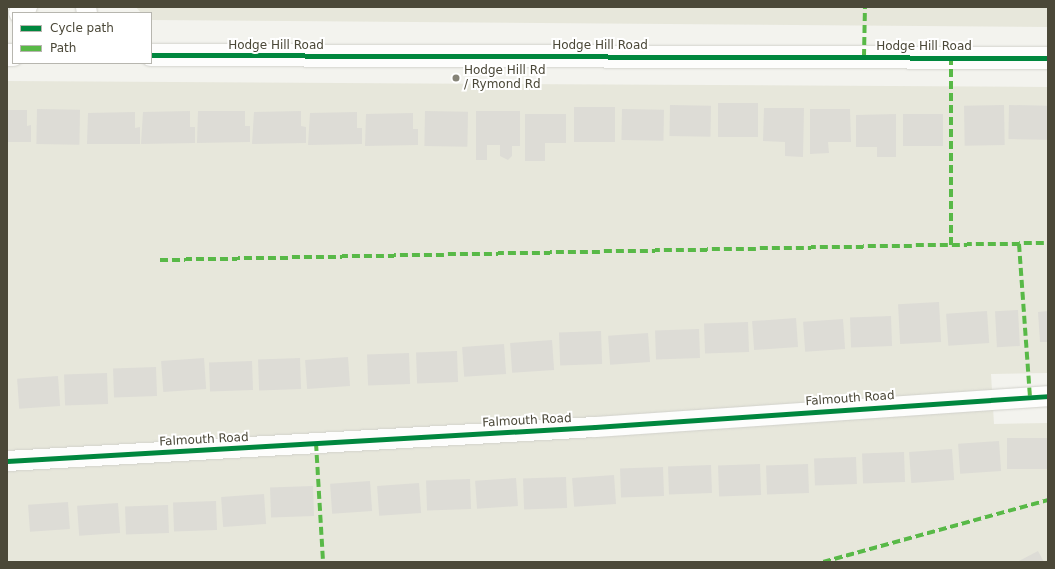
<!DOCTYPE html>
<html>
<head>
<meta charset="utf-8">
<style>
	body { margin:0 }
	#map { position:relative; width:1055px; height:569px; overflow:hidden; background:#f3f3ee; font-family:"DejaVu Sans",sans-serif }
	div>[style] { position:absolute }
	.residential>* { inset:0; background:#e7e7db }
	.building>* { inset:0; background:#dddcd6; transform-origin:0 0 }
	.roads { filter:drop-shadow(0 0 1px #d1d1cb) drop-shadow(0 0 1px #d1d1cb) }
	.minor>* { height:20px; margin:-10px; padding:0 10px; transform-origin:10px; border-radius:10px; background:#fdfdfc }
	.tertiary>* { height:22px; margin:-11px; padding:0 11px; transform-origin:11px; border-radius:11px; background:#fdfdfc }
	.quiet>* { height:4px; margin-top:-2px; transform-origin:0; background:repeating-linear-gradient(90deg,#58b947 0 8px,transparent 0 12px) }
	.cycleway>* { height:5px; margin:-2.5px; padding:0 2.5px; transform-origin:2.5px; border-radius:2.5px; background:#00873e }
	.dots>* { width:11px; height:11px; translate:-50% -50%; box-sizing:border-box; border:2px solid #fff; border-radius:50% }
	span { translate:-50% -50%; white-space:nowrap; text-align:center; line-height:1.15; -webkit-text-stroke:4px #fff; paint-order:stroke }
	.street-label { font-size:12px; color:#4b4838 }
	.poi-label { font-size:12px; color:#4b4838 }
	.left { translate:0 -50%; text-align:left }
	.frame { position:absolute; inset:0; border:8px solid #4b4838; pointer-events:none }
	.legend { position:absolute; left:12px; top:12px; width:140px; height:52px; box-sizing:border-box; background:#fff; border:1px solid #b7b6af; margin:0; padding:5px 7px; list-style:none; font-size:12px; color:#4b4838 }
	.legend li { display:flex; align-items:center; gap:8px; height:20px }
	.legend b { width:20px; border:1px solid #b7b6af }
</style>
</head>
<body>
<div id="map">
	<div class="residential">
		<div style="clip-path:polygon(136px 7px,1048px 7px,1048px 27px,151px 20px,151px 13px,141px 13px)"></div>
		<div style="clip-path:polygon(7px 81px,1048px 87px,1048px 373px,991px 374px,994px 424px,1048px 423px,1048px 562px,7px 562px)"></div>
	</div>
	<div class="building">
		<div style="left:758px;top:103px;width:34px;height:40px;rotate:90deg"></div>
		<div style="left:670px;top:105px;width:41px;height:31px;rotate:1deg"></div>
		<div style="left:1004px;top:105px;width:40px;height:40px;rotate:89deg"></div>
		<div style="left:1009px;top:105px;width:39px;height:34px;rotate:1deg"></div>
		<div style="left:574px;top:107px;width:41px;height:35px"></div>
		<div style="clip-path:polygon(764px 108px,804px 108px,803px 157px,785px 156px,785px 142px,763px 141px)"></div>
		<div style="left:37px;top:109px;width:43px;height:35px;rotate:1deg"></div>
		<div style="left:622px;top:109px;width:42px;height:31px;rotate:1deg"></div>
		<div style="clip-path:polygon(810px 109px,850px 109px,851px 142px,828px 142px,829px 153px,810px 154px)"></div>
		<div style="clip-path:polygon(7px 110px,27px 110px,27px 126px,31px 125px,31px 142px,7px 142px)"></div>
		<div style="clip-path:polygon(190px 111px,190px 127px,195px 127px,195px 143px,141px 144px,143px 112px)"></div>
		<div style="clip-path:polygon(198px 111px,245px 111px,245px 126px,250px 126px,250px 142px,197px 143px)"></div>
		<div style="clip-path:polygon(301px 111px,301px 126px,306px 127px,306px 143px,252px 144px,254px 112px)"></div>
		<div style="left:425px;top:111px;width:43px;height:35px;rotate:1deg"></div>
		<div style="clip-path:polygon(476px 111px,520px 111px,520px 146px,512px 146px,512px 156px,508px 160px,500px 156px,500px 145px,487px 145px,487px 160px,476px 160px)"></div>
		<div style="clip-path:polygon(135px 112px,135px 128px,140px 127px,140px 144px,87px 144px,88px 113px)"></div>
		<div style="clip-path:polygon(357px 112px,357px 128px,362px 128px,362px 144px,308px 145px,310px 113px)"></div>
		<div style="clip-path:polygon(413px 113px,413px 129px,418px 129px,418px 145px,365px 146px,366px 114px)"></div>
		<div style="clip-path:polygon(525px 114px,566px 114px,566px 143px,545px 143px,545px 161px,525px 161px)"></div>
		<div style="clip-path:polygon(896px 114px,896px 157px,877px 157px,877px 147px,856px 147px,856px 115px)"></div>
		<div style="left:903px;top:114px;width:40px;height:32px"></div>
		<div style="left:939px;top:302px;width:40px;height:41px;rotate:87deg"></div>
		<div style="left:1018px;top:310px;width:36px;height:23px;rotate:87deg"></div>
		<div style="left:987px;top:311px;width:32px;height:41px;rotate:86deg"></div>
		<div style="clip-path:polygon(1048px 311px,1048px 342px,1040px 342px,1038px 312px)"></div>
		<div style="left:891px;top:316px;width:30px;height:41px;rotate:88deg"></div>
		<div style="left:796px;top:318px;width:29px;height:44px;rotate:86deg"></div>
		<div style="left:843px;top:319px;width:30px;height:40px;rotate:86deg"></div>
		<div style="left:748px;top:322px;width:30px;height:44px;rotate:88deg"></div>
		<div style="left:699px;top:329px;width:29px;height:44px;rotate:88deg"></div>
		<div style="left:601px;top:331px;width:33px;height:42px;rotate:88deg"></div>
		<div style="left:648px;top:333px;width:29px;height:40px;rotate:86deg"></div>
		<div style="left:552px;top:340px;width:30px;height:42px;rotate:86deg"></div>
		<div style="left:504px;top:344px;width:30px;height:42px;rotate:86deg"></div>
		<div style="left:457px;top:351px;width:31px;height:41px;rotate:88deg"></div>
		<div style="left:409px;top:353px;width:31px;height:42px;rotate:88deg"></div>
		<div style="left:348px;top:357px;width:29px;height:43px;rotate:86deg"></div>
		<div style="left:204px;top:358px;width:31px;height:43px;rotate:86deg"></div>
		<div style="left:300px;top:358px;width:31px;height:42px;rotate:88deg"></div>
		<div style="left:252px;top:361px;width:29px;height:43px;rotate:88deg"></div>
		<div style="left:156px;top:367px;width:29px;height:43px;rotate:88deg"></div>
		<div style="left:107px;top:373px;width:31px;height:43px;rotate:88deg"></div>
		<div style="left:58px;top:376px;width:30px;height:41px;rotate:86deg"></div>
		<div style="left:1048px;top:438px;width:31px;height:41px;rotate:90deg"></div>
		<div style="left:999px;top:441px;width:30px;height:41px;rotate:86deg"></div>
		<div style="left:952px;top:449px;width:31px;height:43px;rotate:86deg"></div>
		<div style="left:904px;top:452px;width:30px;height:42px;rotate:88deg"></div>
		<div style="left:856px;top:457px;width:27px;height:42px;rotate:88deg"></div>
		<div style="left:760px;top:464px;width:31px;height:42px;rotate:88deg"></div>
		<div style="left:808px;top:464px;width:29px;height:42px;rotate:88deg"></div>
		<div style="left:711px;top:465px;width:28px;height:43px;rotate:88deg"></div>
		<div style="left:663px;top:467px;width:29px;height:43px;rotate:88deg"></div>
		<div style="left:614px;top:475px;width:29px;height:42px;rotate:86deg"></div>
		<div style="left:566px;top:477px;width:31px;height:43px;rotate:88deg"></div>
		<div style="left:516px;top:478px;width:28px;height:41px;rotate:86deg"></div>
		<div style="left:470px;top:479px;width:30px;height:44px;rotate:88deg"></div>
		<div style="left:370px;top:481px;width:30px;height:40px;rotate:86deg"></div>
		<div style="left:419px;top:483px;width:30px;height:42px;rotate:86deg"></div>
		<div style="left:313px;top:486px;width:30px;height:43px;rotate:88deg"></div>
		<div style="left:264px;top:494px;width:30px;height:43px;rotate:86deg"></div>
		<div style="left:216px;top:501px;width:29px;height:43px;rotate:88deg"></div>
		<div style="left:68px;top:502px;width:27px;height:40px;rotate:86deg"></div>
		<div style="left:118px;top:503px;width:30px;height:41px;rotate:86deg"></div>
		<div style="left:168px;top:505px;width:28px;height:43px;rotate:88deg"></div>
		<div style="clip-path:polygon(1038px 551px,1044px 562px,1017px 562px)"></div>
	</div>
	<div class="roads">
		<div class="minor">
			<div style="left:86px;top:7px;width:6px;rotate:81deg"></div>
			<div style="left:19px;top:13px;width:10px;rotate:-37deg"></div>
			<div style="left:7px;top:461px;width:589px;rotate:-3.31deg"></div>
			<div style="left:595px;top:427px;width:454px;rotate:-3.9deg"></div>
		</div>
		<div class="tertiary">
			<div style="left:7px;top:55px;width:6px"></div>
			<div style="left:151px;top:55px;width:897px;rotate:0.19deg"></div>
		</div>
	</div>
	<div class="quiet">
		<div style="left:864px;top:57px;width:50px;rotate:-88.9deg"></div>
		<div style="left:1019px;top:244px;width:153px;rotate:85.9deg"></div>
		<div style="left:951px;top:245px;width:188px;rotate:-90deg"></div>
		<div style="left:160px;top:260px;width:888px;rotate:-1.1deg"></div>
		<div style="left:316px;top:443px;width:119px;rotate:86.6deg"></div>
		<div style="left:823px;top:562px;width:233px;rotate:-15.4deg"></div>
	</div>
	<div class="cycleway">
		<div style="left:151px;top:55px;width:897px;rotate:0.19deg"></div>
		<div style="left:7px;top:461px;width:589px;rotate:-3.31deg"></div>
		<div style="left:595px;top:427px;width:454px;rotate:-3.9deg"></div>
	</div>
	<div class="dots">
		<div style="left:456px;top:78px;background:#868478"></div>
	</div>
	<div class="street-label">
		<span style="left:276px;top:46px">Hodge Hill Road</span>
		<span style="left:600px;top:46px">Hodge Hill Road</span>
		<span style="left:924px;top:47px">Hodge Hill Road</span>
		<span style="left:850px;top:399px;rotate:-4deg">Falmouth Road</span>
		<span style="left:527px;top:421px;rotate:-3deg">Falmouth Road</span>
		<span style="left:204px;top:440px;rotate:-3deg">Falmouth Road</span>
	</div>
	<div class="poi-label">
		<span class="left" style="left:464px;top:78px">Hodge Hill Rd<br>/ Rymond Rd</span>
	</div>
	<div class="frame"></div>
	<ul class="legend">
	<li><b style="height:5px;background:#00873e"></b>Cycle path</li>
	<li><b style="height:5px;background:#58b947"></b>Path</li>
	</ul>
</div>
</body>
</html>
